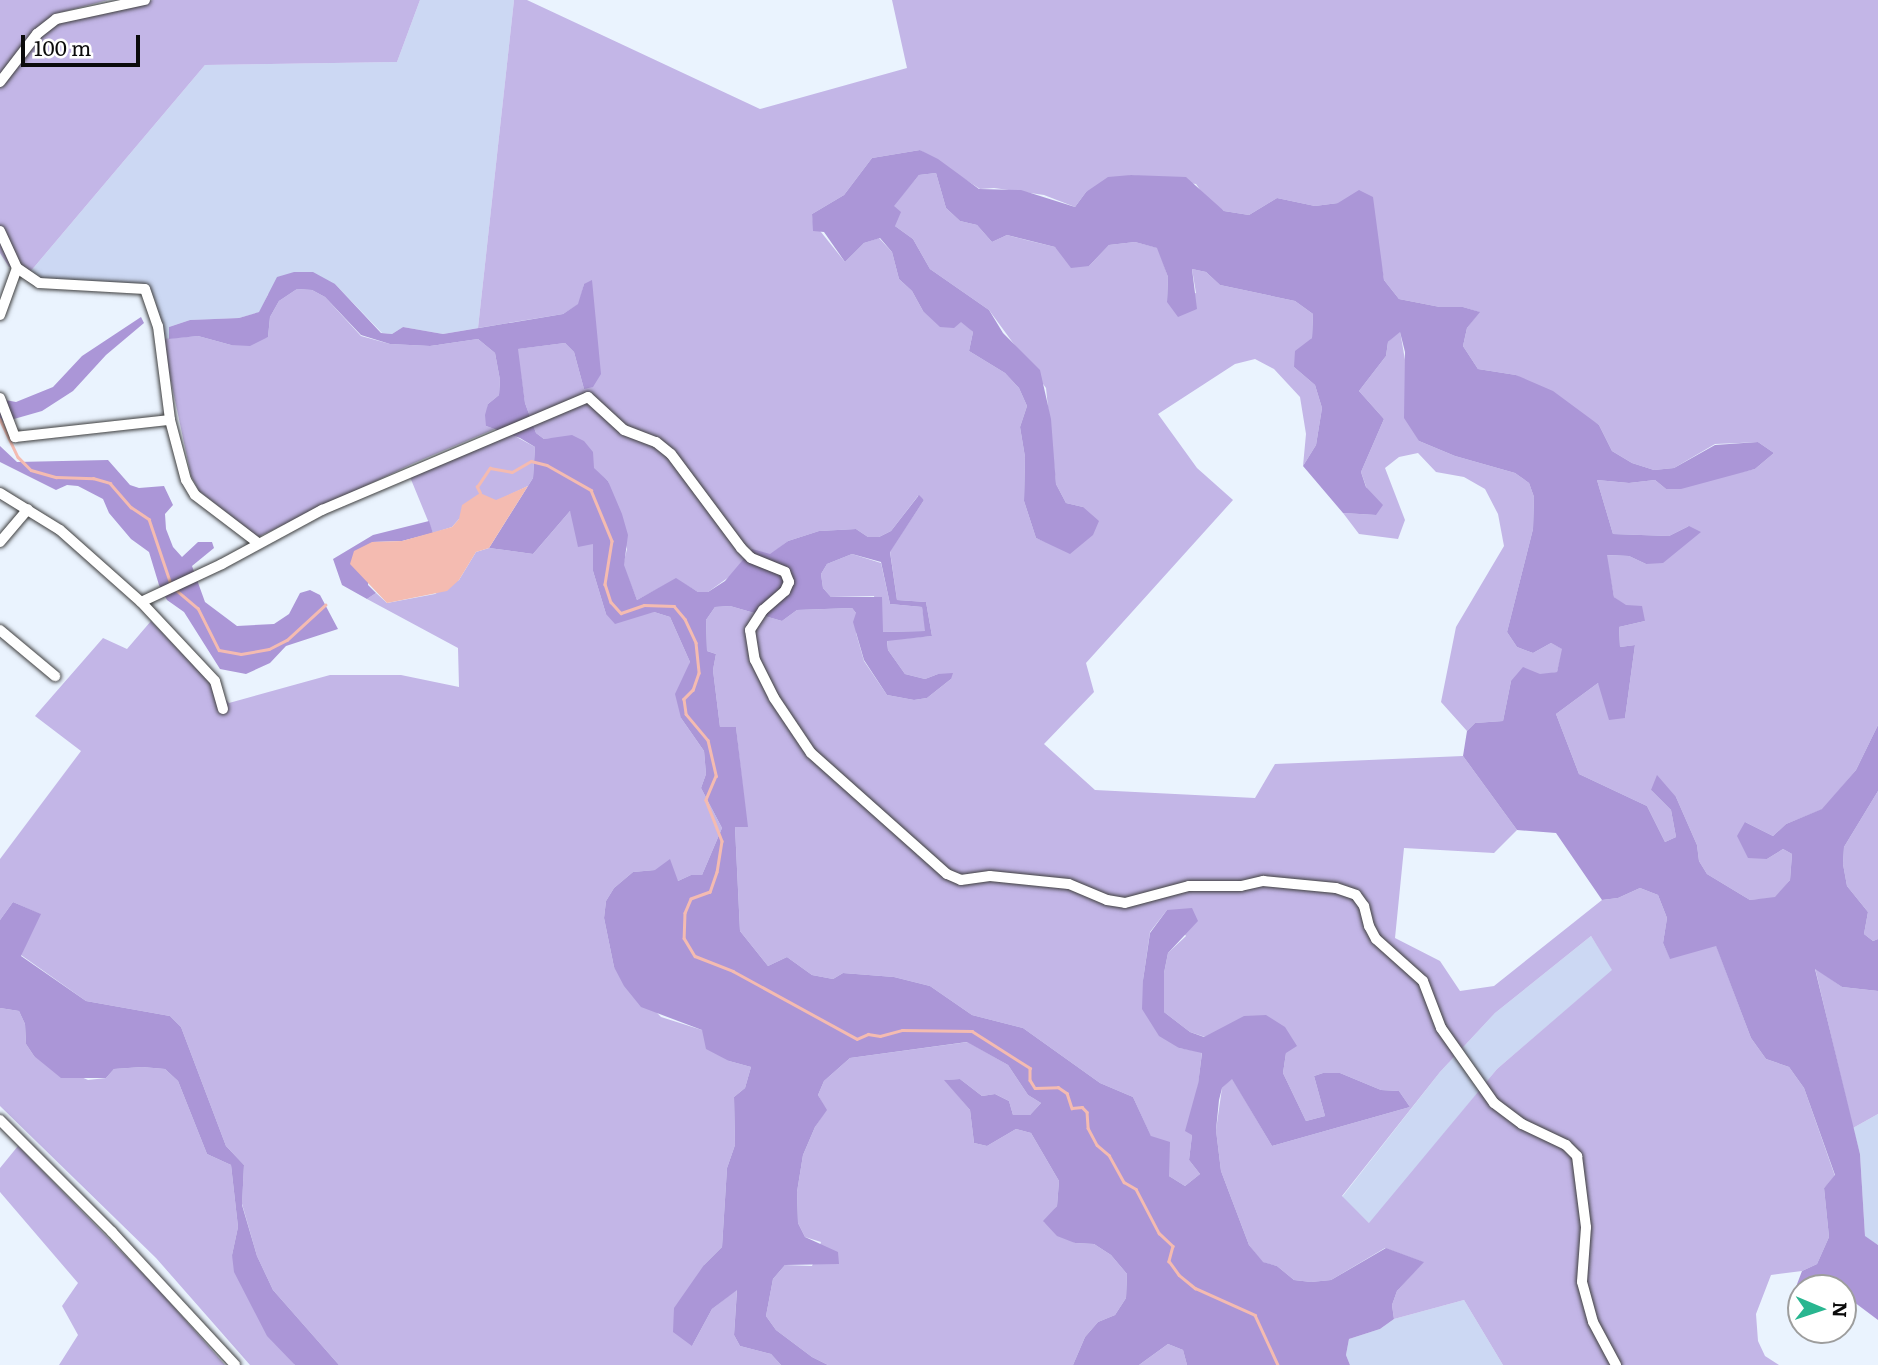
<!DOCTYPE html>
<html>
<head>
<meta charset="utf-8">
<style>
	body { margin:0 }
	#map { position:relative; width:1878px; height:1365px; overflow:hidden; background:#eaf3fe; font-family:Literata,serif }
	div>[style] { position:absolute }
	.farmland>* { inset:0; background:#ccd8f3 }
	.green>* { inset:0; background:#c3b6e7 }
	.forest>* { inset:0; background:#ab96d7 }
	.water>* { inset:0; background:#f4bbb1 }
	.stream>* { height:2.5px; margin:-1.25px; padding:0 1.25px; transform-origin:1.25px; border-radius:1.25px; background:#f4bbb1 }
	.roads { filter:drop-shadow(0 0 2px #3e3e3e) drop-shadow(0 0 2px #3e3e3e) }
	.minor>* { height:10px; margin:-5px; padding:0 5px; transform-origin:5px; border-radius:5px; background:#fff }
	span { translate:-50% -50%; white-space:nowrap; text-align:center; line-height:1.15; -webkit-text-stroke:7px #fff; paint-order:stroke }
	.north { position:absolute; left:1787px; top:1274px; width:70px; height:70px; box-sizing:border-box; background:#fff; border:2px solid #9d9d9d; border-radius:50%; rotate:92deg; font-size:19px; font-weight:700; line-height:28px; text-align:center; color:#0b0b0b }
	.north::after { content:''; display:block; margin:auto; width:24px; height:32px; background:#29b690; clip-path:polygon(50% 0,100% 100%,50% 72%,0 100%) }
	.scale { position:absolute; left:21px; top:35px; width:119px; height:32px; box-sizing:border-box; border:4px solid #0b0b0b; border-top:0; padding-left:9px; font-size:21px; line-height:24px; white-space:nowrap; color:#0b0b0b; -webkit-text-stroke:5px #fff; paint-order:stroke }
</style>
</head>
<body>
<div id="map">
	<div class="farmland">
		<div style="clip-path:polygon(420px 0,514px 0,478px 328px,443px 334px,403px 327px,392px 334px,382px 333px,335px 284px,268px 294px,260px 312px,239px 318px,190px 320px,169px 327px,169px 339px,162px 339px,155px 300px,147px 286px,41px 280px,30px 272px,205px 65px,397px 62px)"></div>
		<div style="clip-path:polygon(1591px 936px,1613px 970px,1497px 1069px,1370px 1224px,1342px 1197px,1440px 1072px,1495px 1013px)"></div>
		<div style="clip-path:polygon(1878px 1114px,1878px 1245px,1865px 1237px,1860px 1154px,1853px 1128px)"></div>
		<div style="clip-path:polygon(1464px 1300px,1503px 1365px,1350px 1365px,1346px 1355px,1349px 1339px,1380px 1329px,1394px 1319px)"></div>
	</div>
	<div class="green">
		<div style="clip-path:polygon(0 0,108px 0,55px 14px,0 77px)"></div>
		<div style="clip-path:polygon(153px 0,420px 0,397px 62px,205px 65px,30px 272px,20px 265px,9px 267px,0 253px,0 86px,39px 37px,58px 23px)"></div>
		<div style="clip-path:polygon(evenodd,514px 0,527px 0,760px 109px,907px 68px,892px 0,1878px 0,1878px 725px,1856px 770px,1823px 809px,1786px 824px,1773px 836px,1745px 822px,1767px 859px,1783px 849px,1792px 854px,1790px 880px,1775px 898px,1750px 900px,1707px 874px,1699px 861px,1697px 845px,1676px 797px,1651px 790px,1671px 810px,1676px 837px,1665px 842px,1647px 806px,1579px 774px,1556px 714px,1598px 683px,1625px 718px,1635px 645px,1620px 647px,1619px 627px,1645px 621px,1614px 597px,1606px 555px,1629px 556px,1646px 564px,1689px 526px,1669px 536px,1613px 534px,1597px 480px,1629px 483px,1655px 480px,1666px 489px,1755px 469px,1774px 453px,1758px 442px,1739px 443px,1715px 444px,1674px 468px,1654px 470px,1632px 463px,1612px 451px,1599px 425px,1516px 375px,1478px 369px,1463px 346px,1467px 328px,1479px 312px,1463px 307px,1440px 307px,1399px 299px,1384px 280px,1380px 258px,1338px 203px,1315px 206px,1277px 198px,1249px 215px,1224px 211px,1205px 197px,1196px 184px,1131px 175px,1086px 192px,1075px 207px,1044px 195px,994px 188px,980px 189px,920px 150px,872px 158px,844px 195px,812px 214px,813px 222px,845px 262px,864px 243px,879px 238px,892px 252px,899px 279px,912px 291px,923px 311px,961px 321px,973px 332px,969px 351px,1005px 373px,1019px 388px,1027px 406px,1020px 427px,1025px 457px,1024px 501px,1036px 538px,1053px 545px,1083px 507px,1066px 503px,1056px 484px,1046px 388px,989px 310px,930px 269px,913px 239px,895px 226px,893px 206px,919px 175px,936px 173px,946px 208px,960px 221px,977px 225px,992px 242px,1007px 235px,1026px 240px,1055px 247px,1089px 266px,1109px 245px,1135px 242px,1158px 248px,1168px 277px,1167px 302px,1196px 293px,1192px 269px,1206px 272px,1220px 285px,1295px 301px,1313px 314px,1312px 338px,1294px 367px,1315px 385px,1322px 408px,1316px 445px,1303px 466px,1306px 434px,1300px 397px,1274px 369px,1255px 359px,1235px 364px,1158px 414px,1197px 468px,1233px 500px,1086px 663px,1094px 692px,1044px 744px,1095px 790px,1255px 798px,1275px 764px,1463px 756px,1517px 830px,1494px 853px,1404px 848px,1395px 938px,1440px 961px,1460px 991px,1494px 986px,1602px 900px,1618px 898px,1640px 888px,1658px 895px,1667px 918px,1663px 943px,1670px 958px,1716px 945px,1751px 1038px,1766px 1059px,1789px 1067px,1804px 1088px,1835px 1176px,1824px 1188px,1829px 1237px,1817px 1264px,1802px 1271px,1771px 1275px,1756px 1314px,1758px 1341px,1765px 1356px,1779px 1365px,1503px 1365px,1464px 1300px,1394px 1319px,1392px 1305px,1397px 1291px,1423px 1262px,1385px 1248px,1331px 1280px,1311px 1282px,1294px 1280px,1277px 1266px,1262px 1262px,1249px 1245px,1221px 1171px,1216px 1130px,1222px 1088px,1232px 1078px,1272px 1146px,1410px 1107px,1399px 1091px,1381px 1090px,1340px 1073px,1323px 1073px,1314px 1076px,1325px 1116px,1306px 1121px,1283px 1073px,1286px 1053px,1221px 1030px,1205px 1037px,1190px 1032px,1164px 1012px,1164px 973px,1168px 953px,1186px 936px,1167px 910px,1150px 932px,1143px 980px,1179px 1048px,1202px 1052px,1189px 1160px,1200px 1174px,1185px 1186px,1169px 1176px,1133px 1097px,1100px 1083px,1023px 1028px,972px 1015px,930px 986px,894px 977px,843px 973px,833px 979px,812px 975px,787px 957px,768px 966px,740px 931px,735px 827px,747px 827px,736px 727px,720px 727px,713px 670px,716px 654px,707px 651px,706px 620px,715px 607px,730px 606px,782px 621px,797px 610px,852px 608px,856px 613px,856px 633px,864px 661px,887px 695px,914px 700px,927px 698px,951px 679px,938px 674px,925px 679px,905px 674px,888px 650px,887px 640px,932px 636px,926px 602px,897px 600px,890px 551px,924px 500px,918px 496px,891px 531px,879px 537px,868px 537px,856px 529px,819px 531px,788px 541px,770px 555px,761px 554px,708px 592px,698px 592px,676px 579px,637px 600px,623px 565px,627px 549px,608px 481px,556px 438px,544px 439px,536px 433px,525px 403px,517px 349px,565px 343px,574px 352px,584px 389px,584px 284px,579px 304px,563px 314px,478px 328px,514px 0,1591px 936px,1612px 970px,1497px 1069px,1369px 1223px,1342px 1196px,1440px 1072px,1495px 1013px,1591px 936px)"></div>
		<div style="clip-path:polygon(297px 289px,312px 290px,325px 297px,361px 336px,390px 344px,430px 346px,478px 339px,495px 353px,500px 380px,499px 395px,488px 404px,486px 426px,495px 429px,414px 463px,258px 537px,199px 491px,191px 476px,162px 339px,198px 336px,231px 345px,268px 337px,270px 317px,279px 301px)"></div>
		<div style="clip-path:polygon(1400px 331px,1419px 441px,1455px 456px,1515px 473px,1529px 483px,1534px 497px,1533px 529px,1507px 632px,1517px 647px,1533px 653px,1551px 643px,1563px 649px,1557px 672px,1511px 681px,1503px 721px,1475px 723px,1467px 731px,1441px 702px,1456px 627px,1504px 546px,1498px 514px,1485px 489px,1464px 477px,1436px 472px,1418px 453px,1399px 457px,1385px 468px,1405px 520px,1398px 539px,1359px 534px,1343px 513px,1376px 515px,1361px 472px,1384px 419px,1359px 391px,1386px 356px,1388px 342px)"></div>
		<div style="clip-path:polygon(511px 434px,535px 447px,533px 478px,528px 486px,459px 519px,452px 527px,433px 533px,410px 477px)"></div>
		<div style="clip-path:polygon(570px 511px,593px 543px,593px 571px,606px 614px,654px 612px,670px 617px,690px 662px,681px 718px,704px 751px,706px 774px,701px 788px,722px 828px,702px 875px,691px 875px,678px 881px,655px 870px,633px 872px,614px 888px,606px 901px,604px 918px,614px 967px,661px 1017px,702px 1030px,729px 1061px,751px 1067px,745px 1088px,734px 1097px,735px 1145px,727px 1168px,722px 1247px,704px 1265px,692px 1346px,712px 1309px,737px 1289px,734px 1335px,740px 1346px,771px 1354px,781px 1365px,339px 1365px,273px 1290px,257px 1256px,242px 1204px,244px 1165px,226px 1146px,181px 1027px,170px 1016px,86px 1001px,21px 955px,40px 914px,13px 902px,0 920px,0 859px,81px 751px,35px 716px,103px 638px,127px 649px,151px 621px,229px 703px,330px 675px,401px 675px,459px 687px,458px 648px,367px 599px,376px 593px,387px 603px,435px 594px,459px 580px,476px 552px,489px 548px,533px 554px)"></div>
		<div style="clip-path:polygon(852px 554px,881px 563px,890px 604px,922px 607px,926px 631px,882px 632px,874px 596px,831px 597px,823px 588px,821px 574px,827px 564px)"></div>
		<div style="clip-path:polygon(1878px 791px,1878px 939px,1873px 941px,1864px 934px,1868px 912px,1847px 886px,1843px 864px,1844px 847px)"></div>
		<div style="clip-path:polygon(1815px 968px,1842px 987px,1878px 991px,1878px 1114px,1853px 1128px)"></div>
		<div style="clip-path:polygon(0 1008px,19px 1011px,25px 1024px,26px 1044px,34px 1056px,88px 1080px,106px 1078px,114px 1069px,142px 1067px,165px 1069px,178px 1081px,207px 1154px,231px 1165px,238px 1227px,232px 1255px,295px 1365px,250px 1365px,156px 1258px,0 1106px)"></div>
		<div style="clip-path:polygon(968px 1042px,1008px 1065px,1028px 1095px,1041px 1103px,1030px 1115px,1013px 1115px,1009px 1101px,995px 1094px,982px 1096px,960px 1079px,945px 1080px,970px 1110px,974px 1143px,987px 1146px,1016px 1129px,1031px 1133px,1059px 1181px,1057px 1206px,1044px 1222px,1075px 1243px,1094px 1244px,1111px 1255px,1127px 1274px,1126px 1298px,1115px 1315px,1098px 1322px,1085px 1337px,1073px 1365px,828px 1365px,812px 1357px,776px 1330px,766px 1316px,773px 1279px,785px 1265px,812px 1266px,821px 1242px,805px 1237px,798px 1223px,797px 1192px,803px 1155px,815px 1127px,826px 1110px,818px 1095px,824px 1081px,850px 1058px)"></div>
		<div style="clip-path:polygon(18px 1146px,157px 1288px,225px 1365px,59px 1365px,78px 1335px,62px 1306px,78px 1283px,0 1192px,0 1168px)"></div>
		<div style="clip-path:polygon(1168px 1344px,1183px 1350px,1187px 1365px,1139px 1365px)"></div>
	</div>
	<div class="forest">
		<div style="clip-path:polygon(920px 150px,938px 159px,979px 189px,1021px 190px,1075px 207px,1086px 192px,1108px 177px,1131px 175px,1186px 177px,1224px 211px,1249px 215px,1277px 198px,1315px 206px,1338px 203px,1359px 190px,1373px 197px,1384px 280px,1399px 299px,1440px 307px,1463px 307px,1480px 312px,1467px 328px,1463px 346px,1478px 369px,1516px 375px,1553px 391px,1599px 425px,1612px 451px,1632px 463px,1654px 470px,1674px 468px,1715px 445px,1758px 442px,1774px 453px,1755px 469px,1681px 489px,1666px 489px,1655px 480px,1629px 483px,1597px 480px,1613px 534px,1669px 536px,1689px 526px,1701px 532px,1663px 563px,1646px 564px,1629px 556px,1607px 555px,1614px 597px,1626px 605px,1642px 606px,1645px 621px,1619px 627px,1620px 647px,1635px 645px,1625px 718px,1609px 720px,1598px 683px,1556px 714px,1579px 774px,1647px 806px,1665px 842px,1676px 837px,1671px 810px,1651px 790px,1657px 775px,1676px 797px,1697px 845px,1699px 861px,1707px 874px,1750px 900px,1775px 897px,1790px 880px,1792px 854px,1783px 849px,1767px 859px,1748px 858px,1737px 836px,1745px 822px,1773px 836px,1786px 824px,1822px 809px,1856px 770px,1878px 725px,1878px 791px,1844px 847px,1843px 864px,1847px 886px,1868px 912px,1864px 934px,1873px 941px,1878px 939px,1878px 991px,1842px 987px,1815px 969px,1860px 1154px,1865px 1236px,1878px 1245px,1878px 1320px,1854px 1302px,1843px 1302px,1843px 1288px,1801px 1288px,1801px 1312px,1791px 1300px,1802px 1271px,1817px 1264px,1829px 1237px,1824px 1188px,1835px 1175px,1804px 1088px,1789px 1067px,1766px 1059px,1751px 1038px,1716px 946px,1670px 959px,1663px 943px,1667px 918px,1658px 895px,1640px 888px,1618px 898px,1602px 900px,1556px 833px,1517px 830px,1463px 756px,1467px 731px,1475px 723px,1503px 721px,1511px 681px,1523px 667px,1540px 674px,1557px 672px,1562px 649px,1551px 643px,1533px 653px,1517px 647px,1507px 632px,1533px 529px,1534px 497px,1529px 483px,1515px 473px,1455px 456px,1419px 441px,1404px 418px,1405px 352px,1400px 332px,1388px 342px,1386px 356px,1359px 391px,1384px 419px,1361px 472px,1366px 487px,1383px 505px,1376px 515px,1343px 513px,1303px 466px,1316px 445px,1322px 408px,1315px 385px,1294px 367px,1295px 351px,1312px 338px,1313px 314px,1295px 301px,1220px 285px,1206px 272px,1192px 269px,1197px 309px,1178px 317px,1167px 302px,1168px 277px,1157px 248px,1135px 242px,1109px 245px,1089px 266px,1071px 268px,1055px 247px,1007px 235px,992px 242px,977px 225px,960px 221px,946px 208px,936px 173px,919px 175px,894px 206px,901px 212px,895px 226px,913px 239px,930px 269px,989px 310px,1003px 333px,1040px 370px,1051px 419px,1056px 484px,1066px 503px,1083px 507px,1099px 521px,1093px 535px,1070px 554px,1036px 538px,1024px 501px,1025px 457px,1020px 427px,1027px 406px,1019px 388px,1005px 373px,969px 351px,973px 332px,961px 322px,954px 328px,940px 327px,923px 311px,912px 291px,899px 279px,892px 252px,880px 238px,864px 243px,845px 262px,824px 232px,813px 231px,812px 214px,844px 195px,872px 158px)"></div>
		<div style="clip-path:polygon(evenodd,294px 272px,313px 272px,335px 284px,381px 333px,392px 334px,403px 327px,443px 334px,563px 314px,578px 304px,584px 284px,592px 280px,601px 374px,593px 387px,584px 389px,574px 352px,565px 343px,518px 349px,525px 403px,536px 433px,544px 439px,572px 435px,584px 441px,593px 452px,594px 468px,608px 481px,622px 514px,628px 535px,624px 565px,637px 600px,676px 578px,698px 592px,708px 592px,725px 581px,752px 549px,770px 554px,788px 541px,819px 531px,856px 529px,868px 537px,879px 537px,891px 531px,919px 495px,924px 500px,890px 552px,897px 600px,926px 602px,932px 636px,887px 641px,888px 650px,905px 674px,925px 679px,938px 674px,953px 673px,951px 679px,927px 698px,914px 700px,887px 695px,864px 660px,853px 622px,856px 613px,852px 608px,797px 610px,782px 621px,730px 606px,715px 607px,706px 620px,707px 651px,716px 654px,713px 670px,720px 727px,736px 727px,748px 827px,735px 827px,740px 931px,768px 966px,787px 957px,812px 975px,833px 979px,843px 973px,894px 977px,930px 986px,972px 1015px,1023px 1028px,1100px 1083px,1133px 1097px,1151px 1136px,1170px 1142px,1169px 1176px,1185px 1186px,1200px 1174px,1189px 1160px,1192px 1135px,1185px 1131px,1198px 1084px,1202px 1053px,1179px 1048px,1159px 1036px,1142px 1009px,1143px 980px,1150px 933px,1167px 910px,1192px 908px,1198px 921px,1168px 953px,1164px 973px,1164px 1012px,1190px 1032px,1204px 1037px,1244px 1016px,1266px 1015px,1285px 1027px,1297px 1046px,1286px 1053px,1283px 1073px,1306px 1121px,1325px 1116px,1314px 1076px,1323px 1073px,1340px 1073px,1381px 1090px,1399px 1091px,1410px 1107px,1272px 1146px,1232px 1079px,1222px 1088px,1219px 1100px,1216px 1130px,1221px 1171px,1249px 1245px,1263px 1262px,1277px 1266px,1294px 1280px,1311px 1282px,1331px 1280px,1386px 1248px,1424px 1262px,1397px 1291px,1392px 1305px,1394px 1319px,1380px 1329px,1349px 1339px,1346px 1355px,1350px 1365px,1187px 1365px,1183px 1350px,1168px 1344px,1139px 1365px,1073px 1365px,1085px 1337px,1098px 1322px,1115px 1315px,1126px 1298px,1127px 1274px,1111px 1255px,1094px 1244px,1075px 1243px,1057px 1236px,1043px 1221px,1057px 1206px,1059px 1181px,1031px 1133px,1016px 1129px,987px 1146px,974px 1143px,970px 1110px,944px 1080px,960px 1079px,982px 1096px,995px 1094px,1009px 1101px,1013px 1115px,1030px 1115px,1041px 1103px,1028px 1095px,1008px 1065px,967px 1042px,850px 1058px,824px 1081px,818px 1095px,827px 1110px,815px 1127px,803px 1155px,797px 1192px,798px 1223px,805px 1237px,838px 1252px,839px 1264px,785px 1265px,773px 1279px,766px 1316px,776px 1330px,812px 1357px,828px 1365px,781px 1365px,771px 1354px,740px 1346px,734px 1335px,737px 1290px,712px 1309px,692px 1346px,673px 1332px,674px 1308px,704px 1265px,722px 1247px,727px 1168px,735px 1145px,734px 1097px,745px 1088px,751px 1067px,729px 1061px,706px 1049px,702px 1030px,641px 1007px,624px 986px,614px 967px,604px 918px,606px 901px,614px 888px,633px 872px,655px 870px,670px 859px,678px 881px,691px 875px,702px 875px,722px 828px,701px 788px,706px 774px,704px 751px,681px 718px,675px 694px,690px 662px,670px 617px,654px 612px,615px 624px,606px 614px,593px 571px,593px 544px,578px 547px,570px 511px,533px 554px,489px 548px,533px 478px,535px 447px,520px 438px,486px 426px,485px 415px,488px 404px,499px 395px,500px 380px,495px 353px,478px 339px,430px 346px,390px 344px,361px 335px,325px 297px,312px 290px,297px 289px,279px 301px,270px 317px,268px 337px,250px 346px,231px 345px,198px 336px,169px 339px,169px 327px,190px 320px,239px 318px,259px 312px,277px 277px,294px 272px,852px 554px,881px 562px,890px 604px,922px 607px,925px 631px,883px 632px,882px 597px,831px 597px,823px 588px,821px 574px,827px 564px,852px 554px)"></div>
		<div style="clip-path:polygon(141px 317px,144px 323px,106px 355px,73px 391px,42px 411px,0 423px,0 399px,16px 402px,53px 387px,82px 356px)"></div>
		<div style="clip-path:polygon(0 446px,17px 462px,108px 460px,130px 485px,139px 488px,164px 486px,173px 505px,165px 514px,166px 529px,173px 547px,182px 557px,198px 542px,212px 542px,214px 548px,192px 566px,205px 602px,237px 626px,274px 624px,289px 614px,300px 593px,310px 590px,320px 595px,338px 629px,286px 646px,270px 663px,246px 674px,220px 669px,184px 612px,167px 600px,159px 585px,149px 552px,131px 539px,109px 513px,103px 499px,78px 486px,67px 485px,56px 490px,0 462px)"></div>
		<div style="clip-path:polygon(429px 521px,433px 533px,402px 541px,372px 542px,368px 585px,376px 593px,367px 599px,342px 585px,333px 559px,373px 535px)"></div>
		<div style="clip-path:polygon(13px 902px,41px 914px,21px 956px,86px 1001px,170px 1016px,181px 1027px,226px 1146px,244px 1165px,242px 1205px,257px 1256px,273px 1290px,339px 1365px,295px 1365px,267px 1336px,234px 1272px,232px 1255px,238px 1227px,231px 1165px,207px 1154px,178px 1081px,165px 1069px,142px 1067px,114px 1069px,106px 1078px,61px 1078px,34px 1056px,26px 1044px,25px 1024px,19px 1011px,0 1008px,0 920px)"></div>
	</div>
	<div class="water">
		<div style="clip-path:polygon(528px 486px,489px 548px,476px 552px,459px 580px,447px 591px,387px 603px,350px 564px,354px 551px,372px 542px,402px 541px,452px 527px,459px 519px,462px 505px,480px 493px,496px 500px)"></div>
	</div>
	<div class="stream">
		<div style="left:0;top:419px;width:42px;rotate:64.7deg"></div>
		<div style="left:18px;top:457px;width:18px;rotate:45deg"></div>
		<div style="left:31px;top:470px;width:26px;rotate:16deg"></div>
		<div style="left:56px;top:477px;width:37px;rotate:2deg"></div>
		<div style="left:93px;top:478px;width:18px;rotate:16deg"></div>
		<div style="left:110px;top:483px;width:32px;rotate:49deg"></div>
		<div style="left:131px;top:507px;width:22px;rotate:34deg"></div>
		<div style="left:149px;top:519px;width:69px;rotate:71.3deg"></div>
		<div style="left:480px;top:493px;width:7px;rotate:-117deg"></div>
		<div style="left:477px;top:487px;width:23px;rotate:-56deg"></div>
		<div style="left:490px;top:468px;width:22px;rotate:10deg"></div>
		<div style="left:512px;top:472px;width:22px;rotate:-30deg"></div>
		<div style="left:531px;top:461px;width:16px;rotate:14deg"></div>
		<div style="left:547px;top:465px;width:51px;rotate:29.6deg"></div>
		<div style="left:591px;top:490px;width:55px;rotate:67.6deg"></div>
		<div style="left:612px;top:541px;width:44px;rotate:99.2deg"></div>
		<div style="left:605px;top:584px;width:19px;rotate:72deg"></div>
		<div style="left:611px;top:602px;width:15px;rotate:48deg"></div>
		<div style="left:621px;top:613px;width:24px;rotate:-19deg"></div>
		<div style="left:644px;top:605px;width:30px;rotate:2deg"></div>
		<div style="left:674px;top:606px;width:17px;rotate:50deg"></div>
		<div style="left:685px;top:619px;width:26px;rotate:65deg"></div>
		<div style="left:696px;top:643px;width:30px;rotate:84deg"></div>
		<div style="left:699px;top:673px;width:18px;rotate:109deg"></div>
		<div style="left:693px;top:690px;width:13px;rotate:135deg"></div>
		<div style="left:684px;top:699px;width:15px;rotate:82deg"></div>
		<div style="left:686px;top:714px;width:34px;rotate:50deg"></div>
		<div style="left:708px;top:740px;width:37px;rotate:77deg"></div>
		<div style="left:716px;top:776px;width:26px;rotate:113deg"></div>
		<div style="left:706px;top:800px;width:44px;rotate:68.7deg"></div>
		<div style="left:722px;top:841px;width:31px;rotate:99deg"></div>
		<div style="left:717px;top:872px;width:21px;rotate:109deg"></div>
		<div style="left:710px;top:892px;width:20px;rotate:160deg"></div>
		<div style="left:691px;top:899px;width:15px;rotate:113deg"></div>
		<div style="left:685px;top:913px;width:25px;rotate:92deg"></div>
		<div style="left:684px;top:938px;width:21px;rotate:59deg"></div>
		<div style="left:695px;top:956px;width:41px;rotate:21.5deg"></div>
		<div style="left:733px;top:971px;width:141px;rotate:28.7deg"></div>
		<div style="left:857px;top:1039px;width:12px;rotate:-24deg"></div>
		<div style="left:868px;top:1034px;width:12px;rotate:9deg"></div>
		<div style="left:880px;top:1036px;width:23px;rotate:-15deg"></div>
		<div style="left:902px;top:1030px;width:70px;rotate:0.8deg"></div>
		<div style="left:972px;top:1031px;width:69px;rotate:32.5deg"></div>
		<div style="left:1030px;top:1068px;width:12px;rotate:90deg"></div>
		<div style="left:1030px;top:1080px;width:9px;rotate:58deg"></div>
		<div style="left:1035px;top:1088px;width:23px;rotate:-2deg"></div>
		<div style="left:1058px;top:1087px;width:11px;rotate:34deg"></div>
		<div style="left:1067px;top:1093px;width:16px;rotate:72deg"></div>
		<div style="left:1072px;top:1108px;width:10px;rotate:-6deg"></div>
		<div style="left:1082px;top:1107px;width:7px;rotate:45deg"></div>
		<div style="left:1087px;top:1112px;width:16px;rotate:86deg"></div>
		<div style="left:1088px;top:1128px;width:19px;rotate:62deg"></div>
		<div style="left:1097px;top:1145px;width:16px;rotate:40deg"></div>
		<div style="left:1109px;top:1155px;width:31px;rotate:61deg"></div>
		<div style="left:1124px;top:1182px;width:14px;rotate:30deg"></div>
		<div style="left:1136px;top:1189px;width:50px;rotate:62.4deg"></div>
		<div style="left:1159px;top:1233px;width:19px;rotate:43deg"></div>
		<div style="left:1173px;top:1246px;width:16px;rotate:105deg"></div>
		<div style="left:1169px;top:1261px;width:17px;rotate:54deg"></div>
		<div style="left:1179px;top:1275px;width:21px;rotate:39deg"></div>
		<div style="left:1195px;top:1288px;width:66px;rotate:24.2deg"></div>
		<div style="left:1255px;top:1315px;width:55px;rotate:65.3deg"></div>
		<div style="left:175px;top:589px;width:30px;rotate:40deg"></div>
		<div style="left:198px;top:608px;width:47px;rotate:63.4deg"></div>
		<div style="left:219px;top:650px;width:22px;rotate:10deg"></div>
		<div style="left:241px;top:654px;width:28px;rotate:-10deg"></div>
		<div style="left:269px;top:649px;width:20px;rotate:-27deg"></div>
		<div style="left:287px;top:640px;width:52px;rotate:-42.6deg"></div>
	</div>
	<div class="roads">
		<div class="minor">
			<div style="left:0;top:82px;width:61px;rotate:-52.4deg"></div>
			<div style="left:37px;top:34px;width:24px;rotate:-38deg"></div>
			<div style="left:56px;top:19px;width:91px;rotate:-12.1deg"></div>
			<div style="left:0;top:231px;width:41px;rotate:65.3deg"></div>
			<div style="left:17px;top:268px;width:27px;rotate:34deg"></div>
			<div style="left:39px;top:283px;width:106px;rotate:3.2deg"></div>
			<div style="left:145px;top:289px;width:39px;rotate:71deg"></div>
			<div style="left:158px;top:326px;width:95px;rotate:82.7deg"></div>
			<div style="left:170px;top:420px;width:62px;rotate:75.1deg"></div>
			<div style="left:186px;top:480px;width:17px;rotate:59deg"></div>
			<div style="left:195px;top:495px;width:79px;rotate:37.3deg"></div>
			<div style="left:0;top:315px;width:50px;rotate:-70.1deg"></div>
			<div style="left:0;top:398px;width:42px;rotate:69deg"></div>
			<div style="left:15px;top:437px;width:156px;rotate:-6.3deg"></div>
			<div style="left:0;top:493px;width:70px;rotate:31.7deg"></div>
			<div style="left:60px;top:530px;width:108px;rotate:41.6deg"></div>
			<div style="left:0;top:542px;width:43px;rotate:-49.7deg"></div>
			<div style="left:0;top:630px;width:72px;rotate:39.9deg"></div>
			<div style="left:223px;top:709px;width:29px;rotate:-106deg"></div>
			<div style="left:215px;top:681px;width:108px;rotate:-133.1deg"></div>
			<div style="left:141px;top:602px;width:89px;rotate:-25.1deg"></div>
			<div style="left:222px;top:564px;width:114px;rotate:-28.4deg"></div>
			<div style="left:322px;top:510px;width:289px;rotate:-23deg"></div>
			<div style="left:588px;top:397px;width:49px;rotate:42.5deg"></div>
			<div style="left:624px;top:430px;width:34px;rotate:21deg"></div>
			<div style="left:656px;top:442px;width:19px;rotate:39deg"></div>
			<div style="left:671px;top:454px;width:117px;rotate:53.3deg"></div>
			<div style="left:741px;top:548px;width:14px;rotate:45deg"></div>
			<div style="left:751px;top:558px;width:37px;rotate:22deg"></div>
			<div style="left:785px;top:572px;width:11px;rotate:68deg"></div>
			<div style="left:789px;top:582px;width:10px;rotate:114deg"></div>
			<div style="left:785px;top:591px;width:29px;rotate:139deg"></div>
			<div style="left:763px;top:610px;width:24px;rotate:123deg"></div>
			<div style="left:750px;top:630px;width:30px;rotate:81deg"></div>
			<div style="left:755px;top:660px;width:42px;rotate:63.4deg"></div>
			<div style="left:774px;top:698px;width:66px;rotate:56.1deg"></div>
			<div style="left:811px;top:753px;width:182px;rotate:41.7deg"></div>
			<div style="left:947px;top:874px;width:15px;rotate:23deg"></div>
			<div style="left:961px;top:880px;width:29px;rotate:-8deg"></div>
			<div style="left:990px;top:876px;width:79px;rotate:5.8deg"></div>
			<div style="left:1069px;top:884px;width:41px;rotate:22.8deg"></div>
			<div style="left:1107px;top:900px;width:18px;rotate:9deg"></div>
			<div style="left:1125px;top:903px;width:66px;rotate:-14.9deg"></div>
			<div style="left:1189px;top:886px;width:52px"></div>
			<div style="left:1241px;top:886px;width:23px;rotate:-13deg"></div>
			<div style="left:1263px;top:881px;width:73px;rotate:5.5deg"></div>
			<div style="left:1336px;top:888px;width:21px;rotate:19deg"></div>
			<div style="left:1356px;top:895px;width:14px;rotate:54deg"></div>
			<div style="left:1364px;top:906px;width:21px;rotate:76deg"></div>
			<div style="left:1369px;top:926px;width:15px;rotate:62deg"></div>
			<div style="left:1376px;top:939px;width:63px;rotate:41.8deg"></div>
			<div style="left:1423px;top:981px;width:50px;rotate:69deg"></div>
			<div style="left:1441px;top:1028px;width:92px;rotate:54.8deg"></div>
			<div style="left:1494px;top:1103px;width:35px;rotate:37deg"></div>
			<div style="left:1522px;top:1124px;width:49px;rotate:25.5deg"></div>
			<div style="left:1566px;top:1145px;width:16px;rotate:45deg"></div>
			<div style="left:1577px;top:1156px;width:72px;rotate:82.8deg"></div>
			<div style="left:1586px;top:1227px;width:55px;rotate:94.2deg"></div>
			<div style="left:1582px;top:1282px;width:41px;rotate:74.6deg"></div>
			<div style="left:1593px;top:1322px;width:49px;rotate:61.9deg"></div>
			<div style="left:0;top:1120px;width:158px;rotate:45deg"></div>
			<div style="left:112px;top:1232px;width:181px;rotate:47.2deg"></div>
		</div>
	</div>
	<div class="north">N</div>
	<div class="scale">100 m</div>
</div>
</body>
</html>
